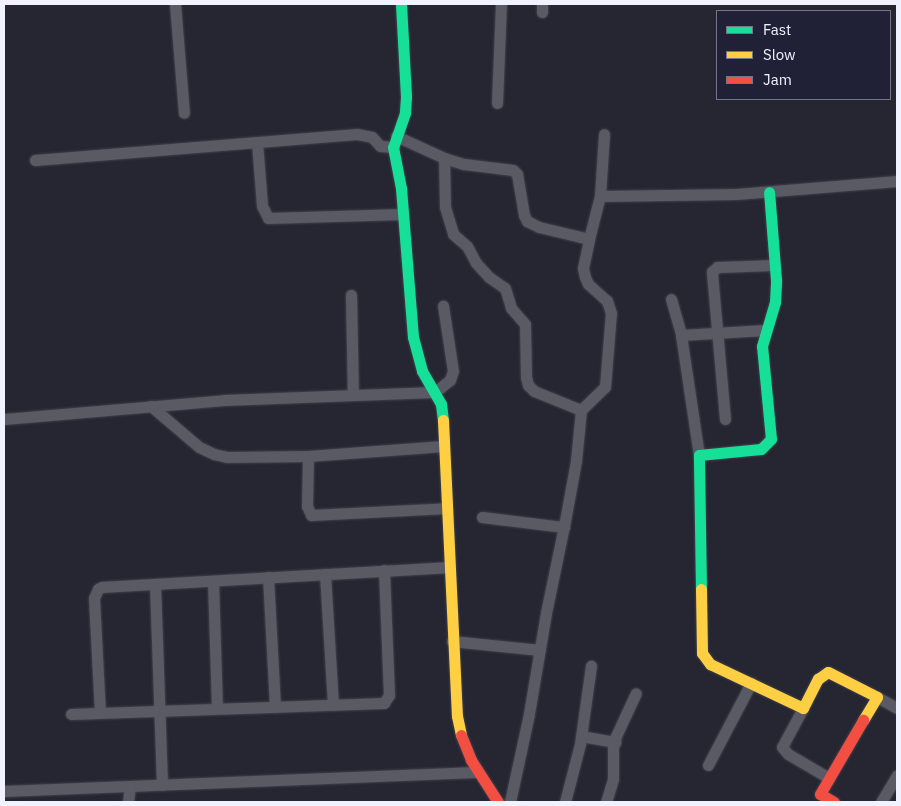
<!DOCTYPE html>
<html>
<head>
<meta charset="utf-8">
<style>
	body { margin:0 }
	#map { position:relative; width:901px; height:806px; overflow:hidden; background:#252632; font-family:"IBM Plex Sans",sans-serif }
	div>[style] { position:absolute }
	.roads { filter:drop-shadow(0 0 1px #40414b) drop-shadow(0 0 1px #40414b) }
	.street>* { height:11px; margin:-5.5px; padding:0 5.5px; transform-origin:5.5px; border-radius:5.5px; background:#595a64 }
	.fast>* { height:11px; margin:-5.5px; padding:0 5.5px; transform-origin:5.5px; border-radius:5.5px; background:#16e098 }
	.slow>* { height:11px; margin:-5.5px; padding:0 5.5px; transform-origin:5.5px; border-radius:5.5px; background:#ffcf43 }
	.jam>* { height:11px; margin:-5.5px; padding:0 5.5px; transform-origin:5.5px; border-radius:5.5px; background:#f24e42 }
	span { translate:-50% -50%; white-space:nowrap; text-align:center; line-height:1.15; -webkit-text-stroke:5px #202137; paint-order:stroke }
	.frame { position:absolute; inset:0; border:5px solid #f1f2ff; pointer-events:none }
	.legend { position:absolute; left:716px; top:10px; width:175px; height:90px; box-sizing:border-box; background:#202137; border:1px solid #747587; margin:0; padding:6px 9px; list-style:none; font-size:15px; color:#f1f2ff }
	.legend li { display:flex; align-items:center; gap:10px; height:25px }
	.legend b { width:25px; border:1px solid #747587 }
</style>
</head>
<body>
<div id="map">
	<div class="roads">
		<div class="street">
			<div style="left:175px;top:4px;width:109px;rotate:85.3deg"></div>
			<div style="left:542px;top:12px;width:8px;rotate:-90deg"></div>
			<div style="left:497px;top:103px;width:99px;rotate:-87.7deg"></div>
			<div style="left:396px;top:136px;width:53px;rotate:24.6deg"></div>
			<div style="left:444px;top:158px;width:21px;rotate:17deg"></div>
			<div style="left:464px;top:164px;width:49px;rotate:7deg"></div>
			<div style="left:513px;top:170px;width:6px;rotate:45deg"></div>
			<div style="left:517px;top:174px;width:42px;rotate:80.3deg"></div>
			<div style="left:524px;top:215px;width:7px;rotate:63deg"></div>
			<div style="left:527px;top:221px;width:13px;rotate:27deg"></div>
			<div style="left:539px;top:227px;width:51px;rotate:13.5deg"></div>
			<div style="left:589px;top:239px;width:44px;rotate:-75.7deg"></div>
			<div style="left:600px;top:196px;width:62px;rotate:-86.3deg"></div>
			<div style="left:257px;top:142px;width:64px;rotate:85.5deg"></div>
			<div style="left:262px;top:206px;width:13px;rotate:63deg"></div>
			<div style="left:268px;top:218px;width:135px;rotate:-1.7deg"></div>
			<div style="left:444px;top:158px;width:49px;rotate:88.8deg"></div>
			<div style="left:445px;top:207px;width:28px;rotate:73deg"></div>
			<div style="left:453px;top:234px;width:18px;rotate:41deg"></div>
			<div style="left:467px;top:246px;width:19px;rotate:62deg"></div>
			<div style="left:476px;top:263px;width:19px;rotate:47deg"></div>
			<div style="left:489px;top:277px;width:19px;rotate:35deg"></div>
			<div style="left:505px;top:288px;width:21px;rotate:73deg"></div>
			<div style="left:511px;top:308px;width:21px;rotate:49deg"></div>
			<div style="left:525px;top:324px;width:53px;rotate:88.9deg"></div>
			<div style="left:526px;top:377px;width:8px;rotate:76deg"></div>
			<div style="left:528px;top:385px;width:8px;rotate:45deg"></div>
			<div style="left:534px;top:391px;width:51px;rotate:22deg"></div>
			<div style="left:581px;top:410px;width:51px;rotate:95.6deg"></div>
			<div style="left:576px;top:461px;width:61px;rotate:100.4deg"></div>
			<div style="left:565px;top:521px;width:94px;rotate:101.7deg"></div>
			<div style="left:546px;top:613px;width:102px;rotate:99.6deg"></div>
			<div style="left:529px;top:714px;width:90px;rotate:102.2deg"></div>
			<div style="left:35px;top:160px;width:323px;rotate:-4.6deg"></div>
			<div style="left:357px;top:134px;width:15px;rotate:11deg"></div>
			<div style="left:372px;top:137px;width:12px;rotate:48deg"></div>
			<div style="left:380px;top:146px;width:13px;rotate:4deg"></div>
			<div style="left:600px;top:196px;width:136px;rotate:-0.8deg"></div>
			<div style="left:736px;top:194px;width:162px;rotate:-4.6deg"></div>
			<div style="left:351px;top:295px;width:100px;rotate:88.9deg"></div>
			<div style="left:671px;top:299px;width:37px;rotate:74deg"></div>
			<div style="left:681px;top:335px;width:121px;rotate:81.5deg"></div>
			<div style="left:681px;top:335px;width:84px;rotate:-3.4deg"></div>
			<div style="left:151px;top:406px;width:63px;rotate:40.5deg"></div>
			<div style="left:199px;top:447px;width:17px;rotate:25deg"></div>
			<div style="left:214px;top:454px;width:13px;rotate:13deg"></div>
			<div style="left:227px;top:457px;width:81px;rotate:-0.7deg"></div>
			<div style="left:308px;top:456px;width:136px;rotate:-4.2deg"></div>
			<div style="left:581px;top:410px;width:33px;rotate:-44deg"></div>
			<div style="left:605px;top:387px;width:74px;rotate:-85.4deg"></div>
			<div style="left:611px;top:313px;width:13px;rotate:-108deg"></div>
			<div style="left:607px;top:301px;width:25px;rotate:-138deg"></div>
			<div style="left:588px;top:284px;width:8px;rotate:-113deg"></div>
			<div style="left:585px;top:277px;width:9px;rotate:-103deg"></div>
			<div style="left:583px;top:268px;width:30px;rotate:-78deg"></div>
			<div style="left:4px;top:419px;width:221px;rotate:-4.9deg"></div>
			<div style="left:224px;top:400px;width:211px;rotate:-2.2deg"></div>
			<div style="left:435px;top:392px;width:19px;rotate:-39deg"></div>
			<div style="left:450px;top:380px;width:9px;rotate:-72deg"></div>
			<div style="left:453px;top:371px;width:66px;rotate:-98.7deg"></div>
			<div style="left:725px;top:419px;width:148px;rotate:-95.1deg"></div>
			<div style="left:712px;top:272px;width:7px;rotate:-45deg"></div>
			<div style="left:717px;top:267px;width:58px;rotate:-2deg"></div>
			<div style="left:308px;top:456px;width:50px;rotate:91.1deg"></div>
			<div style="left:307px;top:506px;width:10px;rotate:66deg"></div>
			<div style="left:311px;top:515px;width:136px;rotate:-2.9deg"></div>
			<div style="left:482px;top:517px;width:83px;rotate:7deg"></div>
			<div style="left:325px;top:574px;width:131px;rotate:86.5deg"></div>
			<div style="left:268px;top:577px;width:130px;rotate:86.9deg"></div>
			<div style="left:213px;top:581px;width:127px;rotate:88.2deg"></div>
			<div style="left:155px;top:584px;width:201px;rotate:88deg"></div>
			<div style="left:452px;top:641px;width:88px;rotate:5.8deg"></div>
			<div style="left:877px;top:697px;width:23px;rotate:29deg"></div>
			<div style="left:803px;top:708px;width:44px;rotate:118.3deg"></div>
			<div style="left:782px;top:747px;width:9px;rotate:49deg"></div>
			<div style="left:788px;top:754px;width:48px;rotate:30.3deg"></div>
			<div style="left:100px;top:713px;width:115px;rotate:-93deg"></div>
			<div style="left:94px;top:598px;width:10px;rotate:-66deg"></div>
			<div style="left:98px;top:589px;width:4px;rotate:-27deg"></div>
			<div style="left:102px;top:587px;width:348px;rotate:-3.3deg"></div>
			<div style="left:71px;top:714px;width:313px;rotate:-2deg"></div>
			<div style="left:384px;top:703px;width:9px;rotate:-58deg"></div>
			<div style="left:389px;top:695px;width:125px;rotate:-92.3deg"></div>
			<div style="left:581px;top:736px;width:35px;rotate:10deg"></div>
			<div style="left:708px;top:765px;width:93px;rotate:-62.3deg"></div>
			<div style="left:4px;top:791px;width:473px;rotate:-2.3deg"></div>
			<div style="left:128px;top:802px;width:16px;rotate:-83deg"></div>
			<div style="left:565px;top:802px;width:60px;rotate:-75.5deg"></div>
			<div style="left:580px;top:744px;width:79px;rotate:-82deg"></div>
			<div style="left:606px;top:802px;width:24px;rotate:-73deg"></div>
			<div style="left:613px;top:779px;width:31px;rotate:-90deg"></div>
			<div style="left:613px;top:748px;width:12px;rotate:-76deg"></div>
			<div style="left:616px;top:736px;width:47px;rotate:-65.1deg"></div>
			<div style="left:881px;top:802px;width:31px;rotate:-59deg"></div>
		</div>
		<div class="fast">
			<div style="left:401px;top:4px;width:93px;rotate:86.9deg"></div>
			<div style="left:406px;top:97px;width:16px;rotate:94deg"></div>
			<div style="left:405px;top:113px;width:36px;rotate:109deg"></div>
			<div style="left:393px;top:147px;width:42px;rotate:79deg"></div>
			<div style="left:401px;top:188px;width:149px;rotate:85.4deg"></div>
			<div style="left:413px;top:337px;width:35px;rotate:75deg"></div>
			<div style="left:422px;top:371px;width:38px;rotate:60deg"></div>
			<div style="left:441px;top:404px;width:16px;rotate:83deg"></div>
			<div style="left:701px;top:589px;width:134px;rotate:-90.9deg"></div>
			<div style="left:699px;top:455px;width:62px;rotate:-5.5deg"></div>
			<div style="left:761px;top:449px;width:14px;rotate:-45deg"></div>
			<div style="left:771px;top:439px;width:93px;rotate:-95.5deg"></div>
			<div style="left:762px;top:346px;width:46px;rotate:-73.5deg"></div>
			<div style="left:775px;top:302px;width:22px;rotate:-87deg"></div>
			<div style="left:776px;top:280px;width:88px;rotate:-94.5deg"></div>
		</div>
		<div class="slow">
			<div style="left:443px;top:420px;width:296px;rotate:87.3deg"></div>
			<div style="left:457px;top:716px;width:19px;rotate:78deg"></div>
			<div style="left:701px;top:589px;width:64px;rotate:89.1deg"></div>
			<div style="left:702px;top:653px;width:14px;rotate:54deg"></div>
			<div style="left:710px;top:664px;width:103px;rotate:25.3deg"></div>
			<div style="left:803px;top:708px;width:33px;rotate:-63deg"></div>
			<div style="left:818px;top:679px;width:12px;rotate:-35deg"></div>
			<div style="left:828px;top:672px;width:55px;rotate:27deg"></div>
			<div style="left:877px;top:697px;width:27px;rotate:121deg"></div>
		</div>
		<div class="jam">
			<div style="left:461px;top:735px;width:27px;rotate:68deg"></div>
			<div style="left:471px;top:760px;width:50px;rotate:57.3deg"></div>
			<div style="left:834px;top:802px;width:16px;rotate:-150deg"></div>
			<div style="left:820px;top:794px;width:86px;rotate:-59.8deg"></div>
		</div>
	</div>
	<div class="frame"></div>
	<ul class="legend">
	<li><b style="height:6px;background:#16e098"></b>Fast</li>
	<li><b style="height:6px;background:#ffcf43"></b>Slow</li>
	<li><b style="height:6px;background:#f24e42"></b>Jam</li>
	</ul>
</div>
</body>
</html>
